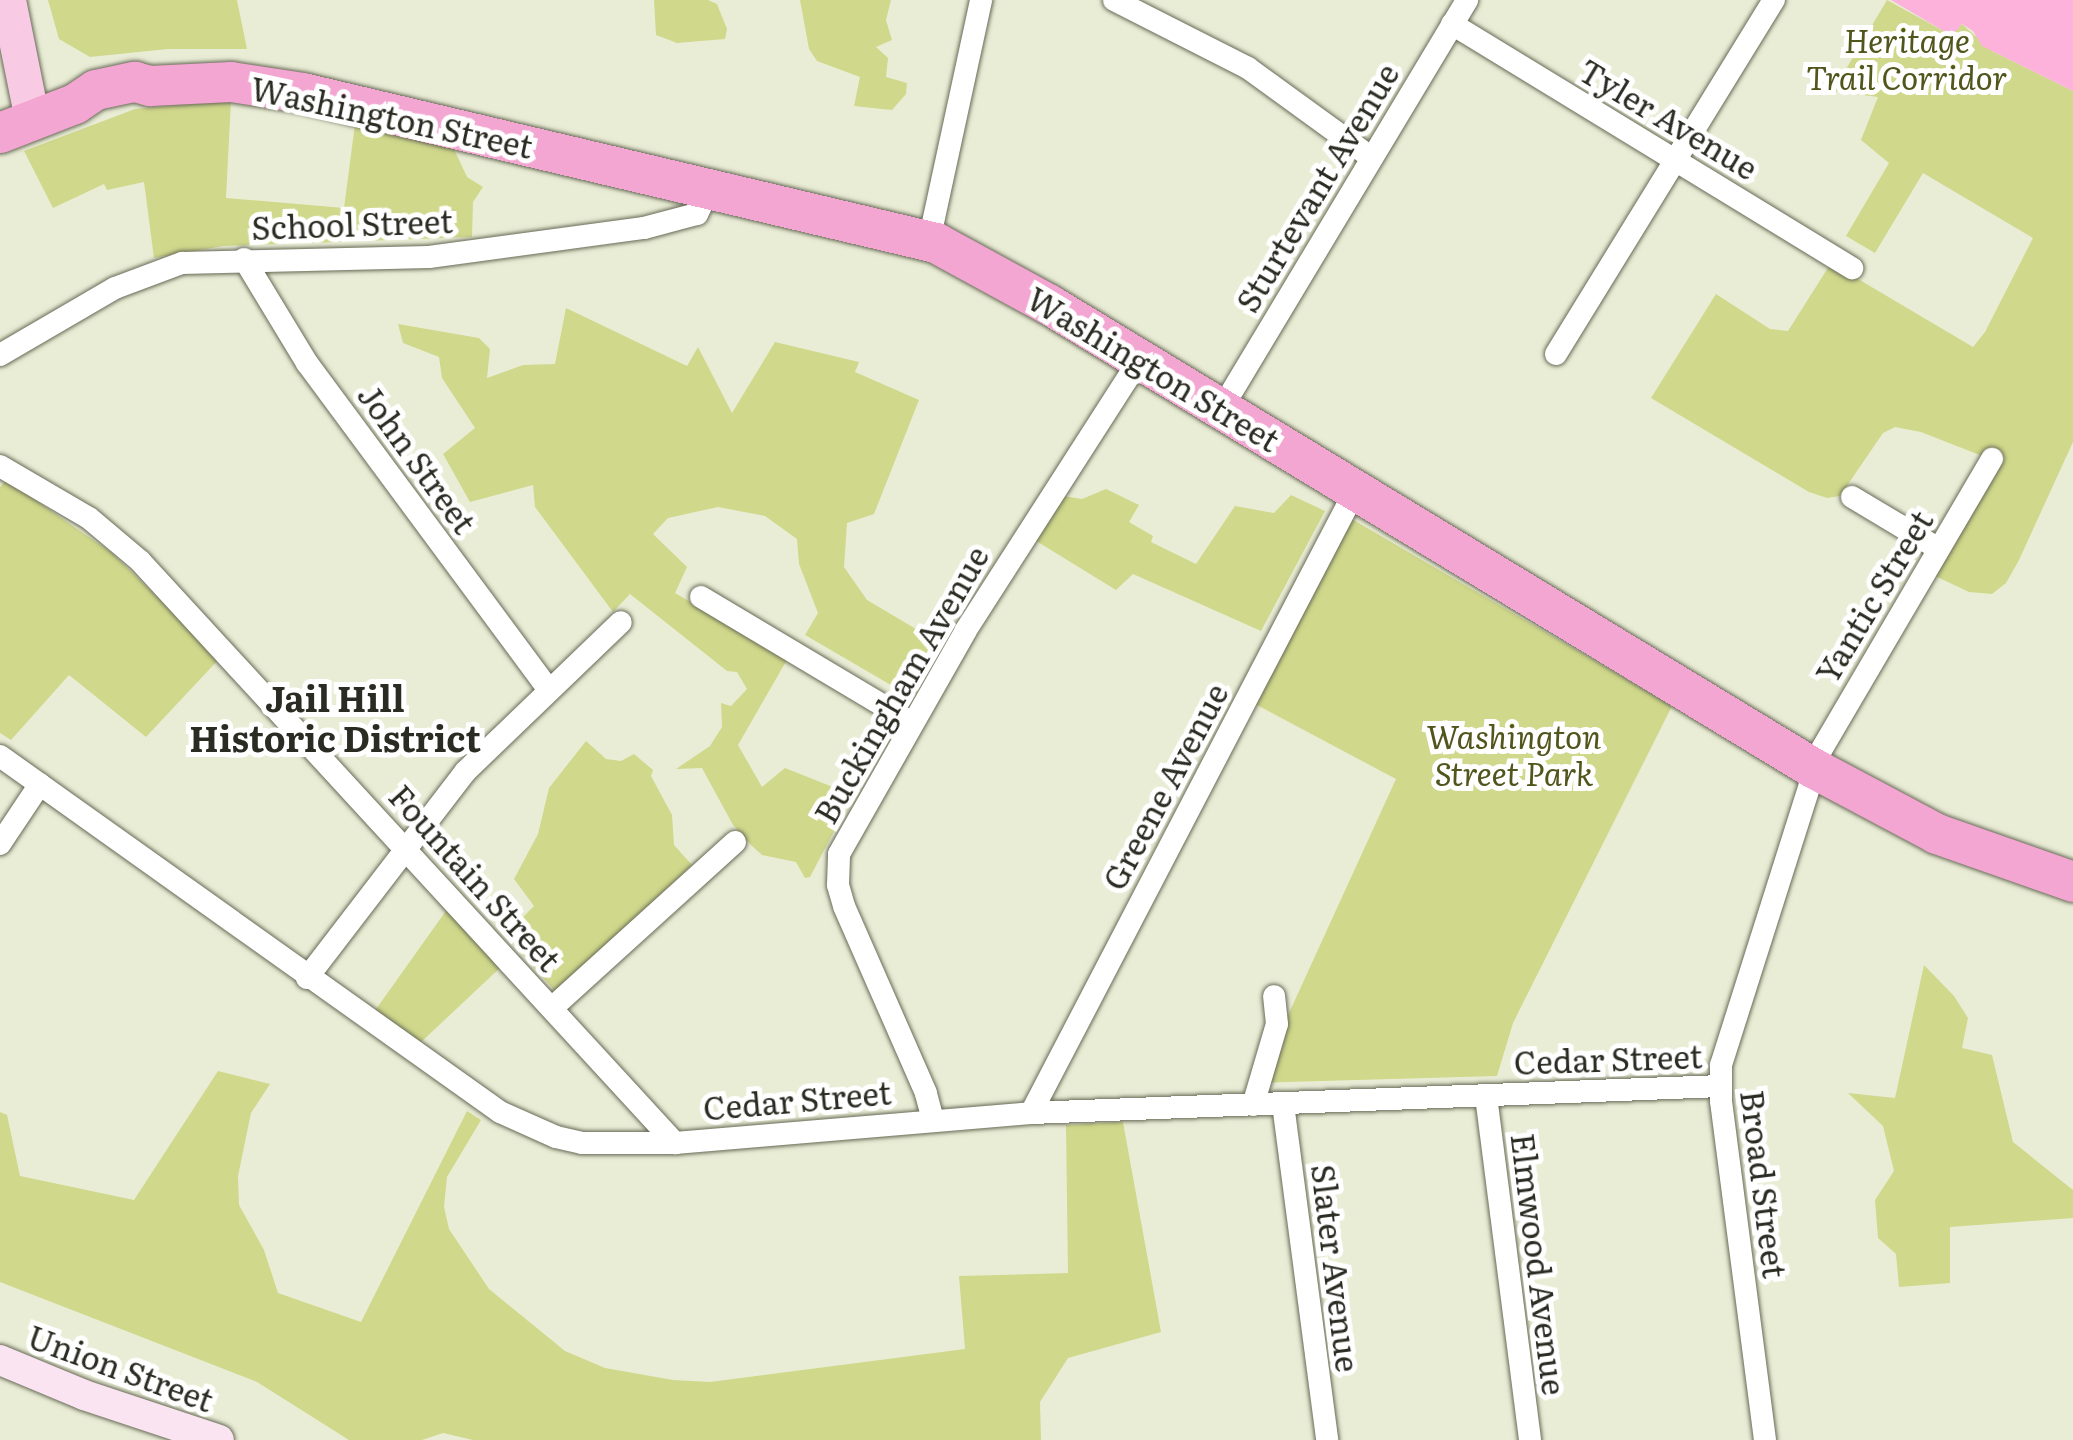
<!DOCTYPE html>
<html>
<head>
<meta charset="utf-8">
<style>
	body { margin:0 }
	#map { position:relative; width:2073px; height:1440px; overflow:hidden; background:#eaedd6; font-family:Literata,serif }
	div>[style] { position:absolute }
	.green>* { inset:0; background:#d0d88b }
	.water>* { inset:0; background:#fdb2dc }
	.roads { filter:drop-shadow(0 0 2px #676a56) drop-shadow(0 0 2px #676a56) }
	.street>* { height:22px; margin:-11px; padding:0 11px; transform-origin:11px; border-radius:11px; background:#fff }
	.secondary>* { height:30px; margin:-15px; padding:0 15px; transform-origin:15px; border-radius:15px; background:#fbe4f2 }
	.primary>* { height:35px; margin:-17.5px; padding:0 17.5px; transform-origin:17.5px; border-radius:17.5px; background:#f8cae4 }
	.highway>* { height:40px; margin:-20px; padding:0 20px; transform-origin:20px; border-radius:20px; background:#f3a6d2 }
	span { translate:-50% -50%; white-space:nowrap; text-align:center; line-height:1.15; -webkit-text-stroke:10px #fff; paint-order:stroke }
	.park-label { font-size:32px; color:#52561c; font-style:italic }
	.street-label { font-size:32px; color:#2a2b22 }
	.neighbourhood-label { font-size:35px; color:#2a2b22; font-weight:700 }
</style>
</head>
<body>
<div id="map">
	<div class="green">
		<div style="clip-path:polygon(48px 0,237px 0,247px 49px,168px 49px,90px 57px,59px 39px)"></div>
		<div style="clip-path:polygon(654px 0,708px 0,717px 4px,727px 29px,725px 39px,677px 43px,656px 35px)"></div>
		<div style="clip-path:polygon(800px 0,891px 0,886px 20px,892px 40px,876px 47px,888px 58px,886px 77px,907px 83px,906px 94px,892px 110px,854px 106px,860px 77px,817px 61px,809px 49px)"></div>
		<div style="clip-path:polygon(1887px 0,1951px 35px,1962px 24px,1992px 51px,2073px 91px,2073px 442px,2019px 560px,2006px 583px,1992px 594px,1969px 592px,1933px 575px,1995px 461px,1921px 432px,1895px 427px,1883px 433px,1840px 496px,1827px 498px,1809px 492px,1651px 398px,1716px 294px,1770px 329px,1788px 331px,1831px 263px,1973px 347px,1985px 332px,2033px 238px,1923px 173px,1875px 253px,1846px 236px,1889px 163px,1861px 140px,1878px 97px,1833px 91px)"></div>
		<div style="clip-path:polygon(231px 100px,226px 198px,344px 208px,355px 124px,453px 147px,467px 177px,483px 187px,473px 202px,472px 237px,223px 246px,154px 258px,144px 182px,107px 190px,104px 184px,53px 208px,24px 151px,135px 109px)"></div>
		<div style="clip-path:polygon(566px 308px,687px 366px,698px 347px,732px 413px,775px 342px,859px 362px,855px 372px,919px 400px,874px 514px,847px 523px,844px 567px,867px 600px,938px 642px,908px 695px,805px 635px,818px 613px,799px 564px,797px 539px,765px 516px,718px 507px,668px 518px,653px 534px,687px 567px,675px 593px,788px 658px,738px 745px,762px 787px,785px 768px,853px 795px,810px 877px,805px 878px,796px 862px,762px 855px,751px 845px,733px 825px,702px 768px,676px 769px,710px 746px,722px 727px,721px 703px,731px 706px,747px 689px,737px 672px,727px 671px,630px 594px,613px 612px,535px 507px,533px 485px,470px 502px,443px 454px,475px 428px,442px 378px,439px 357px,403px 343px,398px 324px,479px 338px,490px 349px,487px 378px,523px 365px,555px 364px)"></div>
		<div style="clip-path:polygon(6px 480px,112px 553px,220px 658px,146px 737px,69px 675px,11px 740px,0 733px,0 487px)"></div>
		<div style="clip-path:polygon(1106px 489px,1139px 505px,1129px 522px,1153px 536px,1151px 542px,1196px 564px,1235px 506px,1274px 513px,1291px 495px,1325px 511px,1261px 631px,1133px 574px,1116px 590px,1033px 539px,1063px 496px,1082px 499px)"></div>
		<div style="clip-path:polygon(1350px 518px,1672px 706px,1513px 1023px,1497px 1076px,1257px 1083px,1396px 779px,1253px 703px)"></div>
		<div style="clip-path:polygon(586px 741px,606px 759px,621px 761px,634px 754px,653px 770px,651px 776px,672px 815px,674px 845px,692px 865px,556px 992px,505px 935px,534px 906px,514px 879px,538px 834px,549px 788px)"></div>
		<div style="clip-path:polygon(448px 908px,502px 966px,419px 1044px,374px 1012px)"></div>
		<div style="clip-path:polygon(1924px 965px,1954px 996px,1968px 1018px,1962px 1048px,1992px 1055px,2013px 1142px,2073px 1190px,2073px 1218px,1950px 1227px,1950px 1283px,1899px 1287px,1896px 1254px,1878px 1238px,1875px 1200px,1894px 1171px,1883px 1126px,1848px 1093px,1895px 1098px)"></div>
		<div style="clip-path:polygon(218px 1071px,270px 1084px,251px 1113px,238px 1176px,239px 1205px,264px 1250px,278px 1293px,361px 1322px,467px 1111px,481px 1120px,447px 1177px,444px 1207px,449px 1229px,489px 1289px,565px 1351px,605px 1368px,673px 1380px,710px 1382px,965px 1349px,959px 1276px,1068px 1273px,1066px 1125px,1123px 1122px,1161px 1332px,1068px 1358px,1040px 1402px,1041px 1440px,473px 1440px,443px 1433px,422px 1440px,349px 1440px,257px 1382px,0 1282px,0 1112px,7px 1115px,20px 1176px,134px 1200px)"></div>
	</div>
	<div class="water">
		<div style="clip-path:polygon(1891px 0,2073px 0,2073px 91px,1982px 46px,1973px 31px,1962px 24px,1952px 36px)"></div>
	</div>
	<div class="roads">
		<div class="street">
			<div style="left:1114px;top:0;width:150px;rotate:26.9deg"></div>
			<div style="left:1248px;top:68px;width:153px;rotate:36deg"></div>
			<div style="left:1452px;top:24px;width:469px;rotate:31.4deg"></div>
			<div style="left:929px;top:241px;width:247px;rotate:-77.8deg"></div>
			<div style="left:244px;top:259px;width:122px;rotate:58.8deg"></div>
			<div style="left:307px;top:363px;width:405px;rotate:53.5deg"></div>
			<div style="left:1556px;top:354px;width:416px;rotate:-58.4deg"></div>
			<div style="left:0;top:355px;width:133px;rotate:-30.2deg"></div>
			<div style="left:115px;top:288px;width:72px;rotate:-20.5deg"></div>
			<div style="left:182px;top:263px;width:247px;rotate:-1.4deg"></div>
			<div style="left:429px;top:257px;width:217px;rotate:-7.7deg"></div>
			<div style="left:644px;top:228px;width:55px;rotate:-14.8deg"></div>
			<div style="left:697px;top:214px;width:29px;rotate:-63deg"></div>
			<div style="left:1222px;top:408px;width:476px;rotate:-59deg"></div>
			<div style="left:0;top:466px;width:103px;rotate:30.3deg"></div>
			<div style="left:89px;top:518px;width:67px;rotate:40.1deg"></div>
			<div style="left:140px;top:561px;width:791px;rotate:47.41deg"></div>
			<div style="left:1852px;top:497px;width:101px;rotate:30.9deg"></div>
			<div style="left:701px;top:597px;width:246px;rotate:30.8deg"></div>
			<div style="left:0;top:756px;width:614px;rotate:35.45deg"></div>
			<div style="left:500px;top:1112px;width:61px;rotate:24.1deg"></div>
			<div style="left:556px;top:1137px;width:27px;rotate:13deg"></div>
			<div style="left:582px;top:1143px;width:93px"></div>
			<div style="left:675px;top:1143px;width:357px;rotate:-4.8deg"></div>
			<div style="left:1031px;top:1113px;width:690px;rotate:-2.24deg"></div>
			<div style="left:0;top:844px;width:72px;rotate:-56.3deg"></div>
			<div style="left:307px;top:978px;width:260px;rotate:-52.5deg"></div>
			<div style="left:465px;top:772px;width:216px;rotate:-43.9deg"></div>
			<div style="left:552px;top:1008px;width:247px;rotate:-42.2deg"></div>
			<div style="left:1486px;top:1096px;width:347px;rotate:82.7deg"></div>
			<div style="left:1283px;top:1104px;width:339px;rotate:82.5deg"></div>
			<div style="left:1253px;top:1105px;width:84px;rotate:-73.5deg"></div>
			<div style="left:1277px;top:1024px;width:28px;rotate:-96deg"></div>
			<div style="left:1031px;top:1113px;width:704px;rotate:-62.49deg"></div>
			<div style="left:933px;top:1120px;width:28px;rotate:-105deg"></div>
			<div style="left:926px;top:1093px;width:204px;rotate:-113.7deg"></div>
			<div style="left:844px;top:906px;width:22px;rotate:-106deg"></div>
			<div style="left:838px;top:885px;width:31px;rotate:-88deg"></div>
			<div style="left:839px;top:854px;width:257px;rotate:-60.4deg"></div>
			<div style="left:966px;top:630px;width:322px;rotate:-57.3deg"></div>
			<div style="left:1765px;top:1440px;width:342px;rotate:-97.4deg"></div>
			<div style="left:1721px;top:1101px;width:36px;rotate:-90deg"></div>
			<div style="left:1721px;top:1065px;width:328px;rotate:-72.4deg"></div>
			<div style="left:1820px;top:752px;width:340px;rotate:-59.6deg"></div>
		</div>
		<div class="secondary">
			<div style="left:0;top:1360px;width:91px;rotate:22.6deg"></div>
			<div style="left:84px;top:1395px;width:142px;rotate:18.4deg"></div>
		</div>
		<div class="primary">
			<div style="left:8px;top:0;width:121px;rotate:78.6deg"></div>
		</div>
		<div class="highway">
			<div style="left:0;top:133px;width:80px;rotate:-21.1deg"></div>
			<div style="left:75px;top:104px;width:25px;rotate:-34deg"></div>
			<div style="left:96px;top:90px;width:40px;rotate:-12deg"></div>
			<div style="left:135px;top:82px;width:16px;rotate:15deg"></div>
			<div style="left:150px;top:86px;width:81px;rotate:-2.8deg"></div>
			<div style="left:231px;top:82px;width:73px;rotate:8.7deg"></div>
			<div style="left:303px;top:93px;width:651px;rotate:13.33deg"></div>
			<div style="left:936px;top:243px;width:128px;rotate:28.6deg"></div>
			<div style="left:1048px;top:304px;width:895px;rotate:31.24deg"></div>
			<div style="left:1813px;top:768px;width:140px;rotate:28deg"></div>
			<div style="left:1937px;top:834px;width:144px;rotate:19.4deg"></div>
		</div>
	</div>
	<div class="park-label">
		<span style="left:1907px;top:58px">Heritage<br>Trail Corridor</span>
		<span style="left:1514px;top:754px">Washington<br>Street Park</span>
	</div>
	<div class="street-label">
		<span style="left:392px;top:116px;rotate:12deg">Washington Street</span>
		<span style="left:1669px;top:118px;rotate:31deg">Tyler Avenue</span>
		<span style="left:1316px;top:187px;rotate:-59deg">Sturtevant Avenue</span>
		<span style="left:352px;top:223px;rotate:-2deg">School Street</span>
		<span style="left:1154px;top:368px;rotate:31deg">Washington Street</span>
		<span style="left:418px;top:458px;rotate:54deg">John Street</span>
		<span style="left:1873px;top:596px;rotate:-59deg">Yantic Street</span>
		<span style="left:900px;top:684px;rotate:-60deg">Buckingham Avenue</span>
		<span style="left:1164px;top:786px;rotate:-62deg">Greene Avenue</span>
		<span style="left:476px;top:877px;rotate:48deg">Fountain Street</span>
		<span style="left:1608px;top:1058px;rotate:-2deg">Cedar Street</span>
		<span style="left:797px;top:1099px;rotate:-5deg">Cedar Street</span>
		<span style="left:1765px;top:1184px;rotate:83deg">Broad Street</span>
		<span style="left:1540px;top:1264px;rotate:83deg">Elmwood Avenue</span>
		<span style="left:1337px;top:1268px;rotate:83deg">Slater Avenue</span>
		<span style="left:121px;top:1367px;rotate:20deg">Union Street</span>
	</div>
	<div class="neighbourhood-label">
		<span style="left:335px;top:717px">Jail Hill<br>Historic District</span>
	</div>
</div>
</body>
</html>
